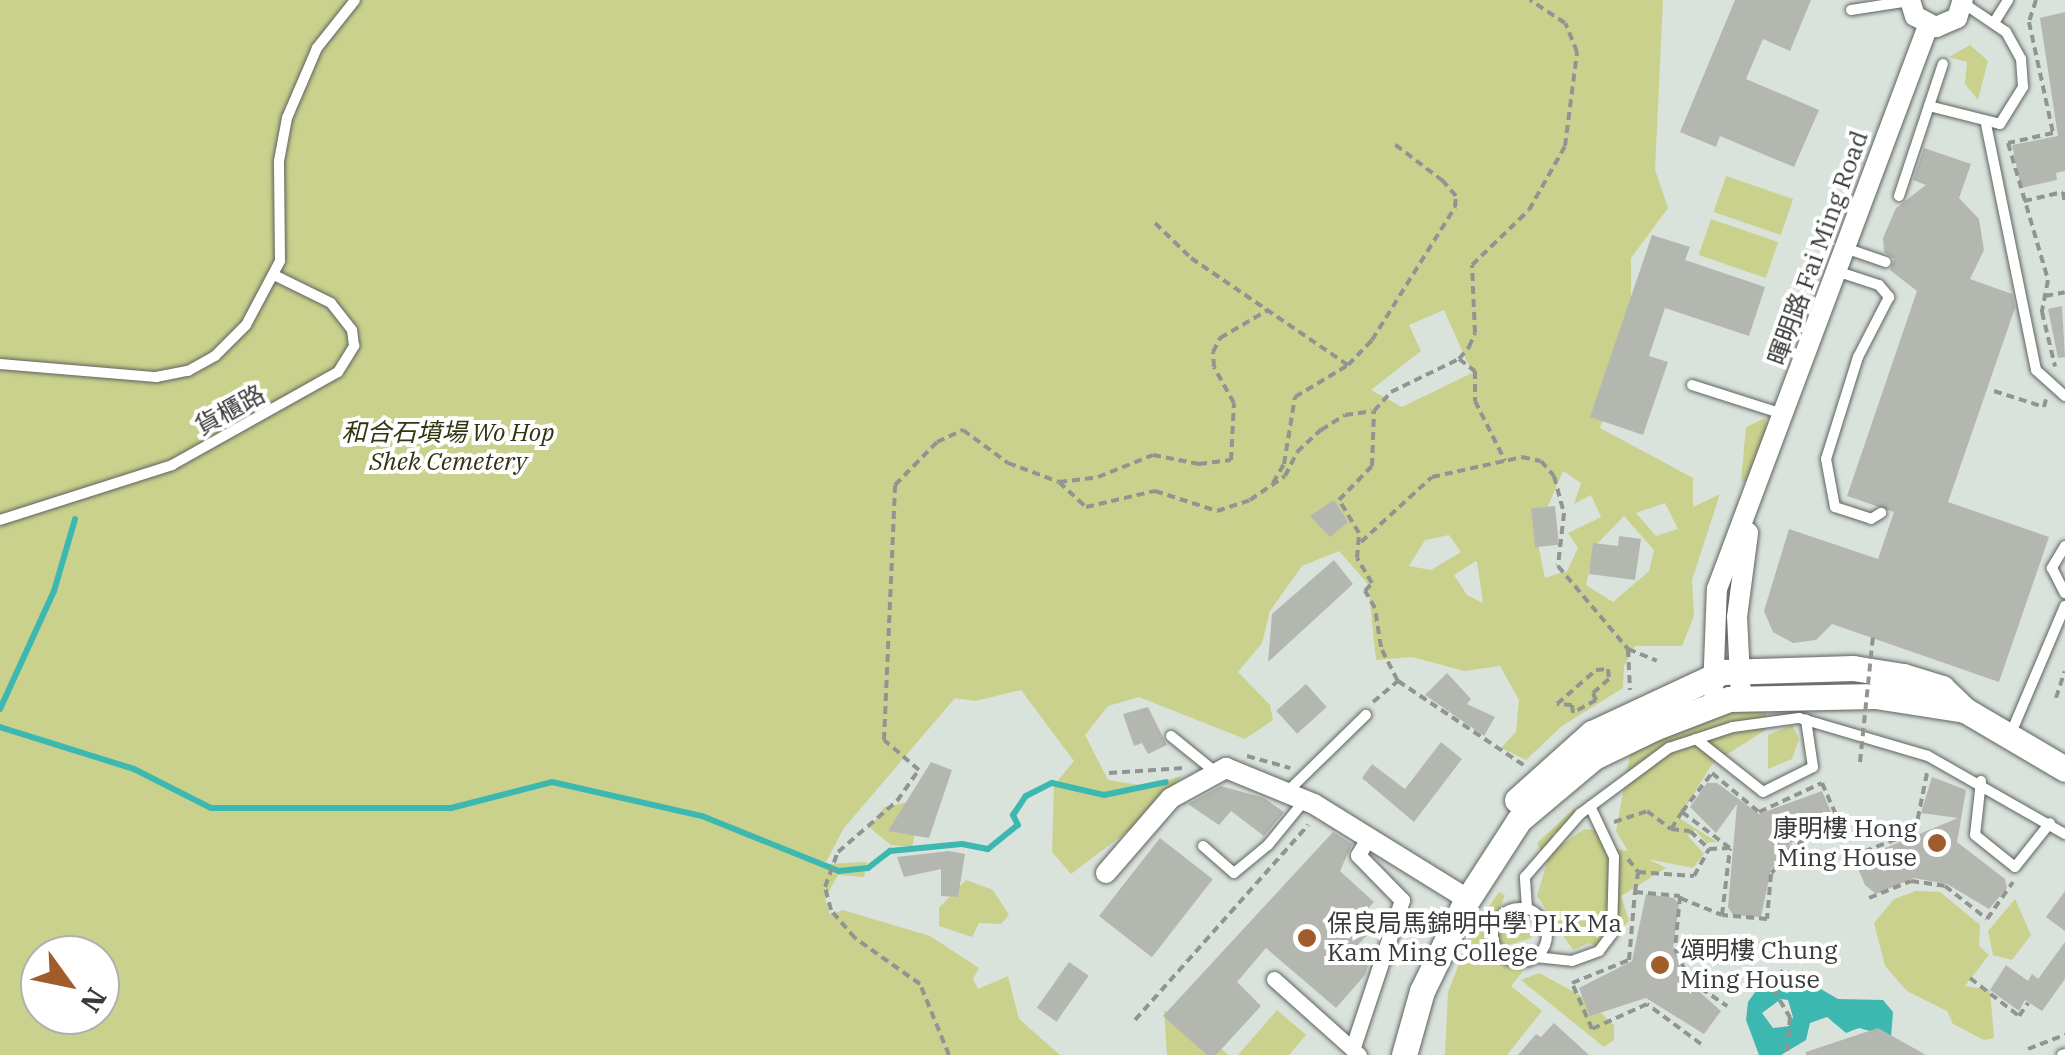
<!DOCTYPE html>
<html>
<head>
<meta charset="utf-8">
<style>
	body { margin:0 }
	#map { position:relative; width:2065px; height:1055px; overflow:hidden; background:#dae2dc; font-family:"IBM Plex Serif","Noto Sans TC",serif }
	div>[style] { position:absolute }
	.green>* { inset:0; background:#cad18d; transform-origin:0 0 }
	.water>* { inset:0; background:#3db8b1 }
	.stream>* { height:6px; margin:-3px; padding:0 3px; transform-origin:3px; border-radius:3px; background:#3db8b1 }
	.building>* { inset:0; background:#b3b7b0; transform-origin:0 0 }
	.path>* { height:4px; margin-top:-2px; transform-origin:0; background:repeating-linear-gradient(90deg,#909591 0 8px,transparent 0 13px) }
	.roads { filter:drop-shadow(0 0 2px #5e645f) drop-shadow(0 0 2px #5e645f) }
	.service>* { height:10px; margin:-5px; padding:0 5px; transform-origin:5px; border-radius:5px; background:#fff }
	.service>.ring { margin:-5px; padding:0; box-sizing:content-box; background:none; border:10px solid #fff; border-radius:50% }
	.pedestrian>* { height:15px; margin:-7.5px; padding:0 7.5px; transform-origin:7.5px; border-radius:7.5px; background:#fff }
	.minor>* { height:20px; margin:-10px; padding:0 10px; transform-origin:10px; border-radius:10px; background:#fff }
	.tertiary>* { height:25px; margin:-12.5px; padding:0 12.5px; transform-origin:12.5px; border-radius:12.5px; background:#fff }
	.path-bridge>* { height:4px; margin-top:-2px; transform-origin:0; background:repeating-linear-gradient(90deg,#909591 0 8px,transparent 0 13px) }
	.dots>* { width:28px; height:28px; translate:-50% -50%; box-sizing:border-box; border:5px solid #fff; border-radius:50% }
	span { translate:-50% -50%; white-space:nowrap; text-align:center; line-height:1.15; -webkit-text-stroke:8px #fff; paint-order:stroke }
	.street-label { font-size:25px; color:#383b39 }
	.park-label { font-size:25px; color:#323410; font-style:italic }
	.poi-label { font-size:25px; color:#383b39 }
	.right { translate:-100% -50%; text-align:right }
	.left { translate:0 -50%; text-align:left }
	.north { position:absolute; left:20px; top:935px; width:100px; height:100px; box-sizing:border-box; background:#fff; border:2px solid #afb1b0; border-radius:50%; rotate:123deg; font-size:28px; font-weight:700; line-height:40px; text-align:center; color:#383b39 }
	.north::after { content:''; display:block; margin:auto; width:35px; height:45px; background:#a05d2b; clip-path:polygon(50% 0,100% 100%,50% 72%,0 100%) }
</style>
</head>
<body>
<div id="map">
	<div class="green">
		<div style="clip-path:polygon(evenodd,0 0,1663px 0,1655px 170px,1668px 208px,1631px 258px,1631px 341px,1600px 428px,1693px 478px,1693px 507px,1720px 494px,1692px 580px,1694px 616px,1682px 646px,1635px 646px,1624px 666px,1623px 688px,1562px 726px,1526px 760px,1501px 748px,1516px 732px,1519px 700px,1500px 666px,1464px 671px,1412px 657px,1376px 660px,1368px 584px,1339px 551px,1302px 566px,1270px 611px,1262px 643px,1238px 672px,1270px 705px,1273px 720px,1245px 739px,1139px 697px,1108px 706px,1085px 735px,1108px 780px,1145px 786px,1182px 776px,1136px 825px,1071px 874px,1052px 852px,1054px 785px,1074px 761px,1021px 690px,975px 701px,955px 698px,844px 828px,825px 864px,867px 862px,864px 877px,838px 875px,825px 898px,830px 915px,843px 910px,930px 936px,979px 968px,973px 979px,978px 989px,1008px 976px,1019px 1019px,1060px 1055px,0 1055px,0 0,1444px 310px,1472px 373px,1402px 407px,1371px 390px,1421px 351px,1409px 325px,1444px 310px,0 0,1563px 471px,1581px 483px,1574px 504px,1591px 495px,1601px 517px,1568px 533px,1578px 548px,1567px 571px,1545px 578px,1536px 534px,1563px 471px,0 0,1665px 503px,1678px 529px,1656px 536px,1636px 513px,1665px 503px,0 0,1624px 516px,1654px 550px,1649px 571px,1613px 602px,1586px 585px,1595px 546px,1624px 516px,0 0,1449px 535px,1461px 552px,1431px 570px,1409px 566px,1425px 540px,1449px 535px,0 0,1476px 561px,1477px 562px,1483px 603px,1467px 595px,1454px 575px,1476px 561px,0 0,40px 955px,100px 955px,100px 1015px,40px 1015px,40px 955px)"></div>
		<div style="clip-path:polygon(1970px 45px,1988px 61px,1978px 100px,1965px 84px,1967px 62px,1949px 57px)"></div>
		<div style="left:1726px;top:176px;width:71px;height:38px;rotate:19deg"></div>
		<div style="left:1711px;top:219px;width:71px;height:38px;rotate:19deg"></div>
		<div style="clip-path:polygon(1765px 418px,1767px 435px,1747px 482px,1741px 481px,1746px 427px)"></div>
		<div style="clip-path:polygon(1765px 700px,1767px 729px,1712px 764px,1679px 818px,1717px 842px,1707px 843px,1695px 830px,1688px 836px,1704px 854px,1693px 868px,1648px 859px,1666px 868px,1621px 896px,1629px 921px,1603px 948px,1589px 943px,1573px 950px,1537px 896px,1547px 862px,1537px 843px,1575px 808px,1577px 824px,1552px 834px,1563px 844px,1584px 829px,1600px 831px,1611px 848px,1628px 851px,1616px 831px,1631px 749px,1675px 727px)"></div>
		<div style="clip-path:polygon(1792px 725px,1799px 739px,1792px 759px,1768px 769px,1768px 735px)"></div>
		<div style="clip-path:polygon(923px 799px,912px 847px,891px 845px,870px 828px,884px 807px)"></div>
		<div style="clip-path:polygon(966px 880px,993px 890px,1009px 915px,1001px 924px,979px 923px,972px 937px,939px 926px,939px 908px)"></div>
		<div style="clip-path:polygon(1916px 891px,1940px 892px,1980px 925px,1979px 946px,1989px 955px,1965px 986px,1990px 990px,1994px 1038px,1984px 1040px,1953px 1024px,1947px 1011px,1907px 991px,1885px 966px,1874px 923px,1894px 899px)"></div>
		<div style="clip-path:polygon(1499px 892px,1505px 895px,1499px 910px,1534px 929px,1531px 938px,1490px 951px,1493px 958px,1508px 955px,1524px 970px,1511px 986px,1542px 1011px,1507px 1055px,1445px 1055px,1448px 992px,1472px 931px)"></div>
		<div style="clip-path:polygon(2015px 899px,2031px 935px,2012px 960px,1993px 955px,1988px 931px)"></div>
		<div style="clip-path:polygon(1539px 973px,1583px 997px,1614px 1025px,1614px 1040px,1604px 1047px,1521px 980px)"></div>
		<div style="clip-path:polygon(1164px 1010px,1223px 1050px,1228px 1055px,1167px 1055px)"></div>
		<div style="clip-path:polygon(1277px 1010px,1306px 1035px,1289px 1055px,1238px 1055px)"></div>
	</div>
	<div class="water">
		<div style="clip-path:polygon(evenodd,1788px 970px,1838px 999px,1883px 1000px,1893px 1012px,1891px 1037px,1859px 1028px,1846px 1033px,1827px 1017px,1810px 1023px,1806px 1040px,1781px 1055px,1759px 1055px,1746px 1020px,1748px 1002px,1766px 977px,1788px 970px,1781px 999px,1788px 1000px,1793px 1017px,1789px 1026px,1773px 1028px,1762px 1013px,1781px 999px)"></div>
	</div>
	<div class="stream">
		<div style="left:0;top:709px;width:130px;rotate:-65.4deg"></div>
		<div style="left:54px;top:591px;width:75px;rotate:-73.7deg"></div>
		<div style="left:0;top:727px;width:140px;rotate:17.4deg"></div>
		<div style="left:134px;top:769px;width:86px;rotate:26.9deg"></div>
		<div style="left:211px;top:808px;width:240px"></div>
		<div style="left:451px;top:808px;width:104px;rotate:-14.4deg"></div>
		<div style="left:552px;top:782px;width:154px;rotate:12.8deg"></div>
		<div style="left:702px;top:816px;width:148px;rotate:21.9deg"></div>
		<div style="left:839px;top:871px;width:29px;rotate:-6deg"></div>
		<div style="left:868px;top:868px;width:28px;rotate:-38deg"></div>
		<div style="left:890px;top:851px;width:72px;rotate:-5.6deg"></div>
		<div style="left:962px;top:844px;width:26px;rotate:11deg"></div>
		<div style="left:988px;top:849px;width:38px;rotate:-39deg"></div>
		<div style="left:1018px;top:825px;width:11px;rotate:-117deg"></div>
		<div style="left:1013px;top:815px;width:23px;rotate:-56deg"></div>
		<div style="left:1026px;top:796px;width:29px;rotate:-27deg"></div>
		<div style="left:1052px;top:783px;width:53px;rotate:13deg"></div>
		<div style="left:1104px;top:795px;width:63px;rotate:-11.8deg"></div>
	</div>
	<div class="building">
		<div style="clip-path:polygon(1735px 0,1811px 0,1790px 51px,1763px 39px,1746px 79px,1819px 110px,1794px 167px,1720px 136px,1716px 147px,1680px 132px)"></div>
		<div style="clip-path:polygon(2065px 12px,2065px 171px,2056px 173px,2057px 180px,2021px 188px,2012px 145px,2058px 136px,2040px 18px)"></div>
		<div style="clip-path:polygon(1924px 148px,1971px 164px,1959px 198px,1979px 219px,1984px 250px,1970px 279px,2012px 294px,2015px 308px,1948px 502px,2049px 537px,1999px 682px,1832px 624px,1816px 640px,1793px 643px,1773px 632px,1764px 611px,1789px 529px,1878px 559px,1894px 512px,1847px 496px,1917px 291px,1890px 270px,1894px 259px,1884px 252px,1883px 238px,1896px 208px,1926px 185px,1913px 180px)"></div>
		<div style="clip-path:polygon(1652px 235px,1690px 247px,1685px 260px,1765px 287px,1749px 336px,1665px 308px,1649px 356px,1668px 362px,1643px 435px,1590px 417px)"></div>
		<div style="clip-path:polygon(2062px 306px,2065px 357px,2058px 358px,2048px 309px)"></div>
		<div style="clip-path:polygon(1334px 500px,1348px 522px,1330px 537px,1310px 516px)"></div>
		<div style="left:1555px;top:506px;width:39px;height:24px;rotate:84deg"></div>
		<div style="clip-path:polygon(1619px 536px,1641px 539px,1635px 580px,1589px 574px,1593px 543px,1618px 546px)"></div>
		<div style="clip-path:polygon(1334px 560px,1353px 584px,1268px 662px,1272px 614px)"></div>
		<div style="clip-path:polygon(1447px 673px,1471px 699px,1467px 704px,1495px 717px,1484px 736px,1425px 695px)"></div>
		<div style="left:1306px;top:684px;width:31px;height:40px;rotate:48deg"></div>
		<div style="clip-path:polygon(1148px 707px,1167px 745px,1148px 754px,1142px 743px,1134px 746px,1123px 714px)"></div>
		<div style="clip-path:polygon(1441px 742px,1462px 759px,1414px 822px,1362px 778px,1372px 764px,1405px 789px)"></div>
		<div style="clip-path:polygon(931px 762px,952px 770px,929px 838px,888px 831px)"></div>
		<div style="clip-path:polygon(1932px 777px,1966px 790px,1957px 842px,2005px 879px,2007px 888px,1989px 909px,1947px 884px,1914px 878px,1876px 894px,1865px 885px,1857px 866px,1861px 858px,1958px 818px,1921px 813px)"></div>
		<div style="clip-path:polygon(1707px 783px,1717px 783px,1759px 814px,1822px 791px,1833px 817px,1830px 825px,1791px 843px,1771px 869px,1761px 917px,1733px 915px,1728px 907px,1737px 804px,1716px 833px,1690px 807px)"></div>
		<div style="clip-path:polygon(1221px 786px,1264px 798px,1284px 812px,1264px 836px,1231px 811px,1219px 825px,1188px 804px)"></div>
		<div style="clip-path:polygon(1333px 832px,1352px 844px,1340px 871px,1374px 902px,1359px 919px,1372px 930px,1351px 952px,1368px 966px,1365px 975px,1336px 1008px,1266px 948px,1237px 982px,1261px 1006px,1216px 1055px,1207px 1055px,1163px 1016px)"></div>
		<div style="left:1160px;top:838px;width:67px;height:99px;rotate:38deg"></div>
		<div style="clip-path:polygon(949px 851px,965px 854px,958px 897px,941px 896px,941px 869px,904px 877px,897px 857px)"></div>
		<div style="clip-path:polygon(2065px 891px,2065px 931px,2046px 917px)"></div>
		<div style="clip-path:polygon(1646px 894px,1674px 898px,1679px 905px,1673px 948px,1685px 979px,1721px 1011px,1704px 1034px,1646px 998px,1590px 1016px,1579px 988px,1632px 961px)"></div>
		<div style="clip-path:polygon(2065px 942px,2065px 979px,2042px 1011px,2025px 1000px,2019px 1011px,1990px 990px,2006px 965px,2028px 981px,2032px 974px,2038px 979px)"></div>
		<div style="left:1069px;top:962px;width:24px;height:56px;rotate:35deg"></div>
		<div style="clip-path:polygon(1554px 1023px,1589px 1055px,1518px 1055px,1536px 1034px,1541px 1037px)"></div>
		<div style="clip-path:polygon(1878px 1028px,1926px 1055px,1806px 1055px,1806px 1052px)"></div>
	</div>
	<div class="path">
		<div style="left:2036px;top:0;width:23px;rotate:108deg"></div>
		<div style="left:2029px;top:22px;width:114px;rotate:77.8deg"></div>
		<div style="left:2053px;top:133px;width:46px;rotate:167.5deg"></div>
		<div style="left:2008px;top:143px;width:143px;rotate:73.7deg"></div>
		<div style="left:2048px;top:280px;width:33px;rotate:101deg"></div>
		<div style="left:2042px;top:312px;width:56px;rotate:76.5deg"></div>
		<div style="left:2024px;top:201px;width:40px;rotate:-13deg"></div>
		<div style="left:2063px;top:192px;width:11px;rotate:80deg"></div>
		<div style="left:1155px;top:223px;width:50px;rotate:44.2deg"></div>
		<div style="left:1191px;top:258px;width:190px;rotate:34.3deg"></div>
		<div style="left:2045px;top:296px;width:20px;rotate:-11deg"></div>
		<div style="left:1459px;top:359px;width:20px;rotate:37deg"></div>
		<div style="left:1475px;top:371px;width:30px;rotate:90deg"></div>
		<div style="left:1475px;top:401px;width:67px;rotate:63.4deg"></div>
		<div style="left:1994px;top:391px;width:52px;rotate:17.7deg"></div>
		<div style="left:2044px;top:407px;width:8px;rotate:-76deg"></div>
		<div style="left:1059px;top:482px;width:37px;rotate:43deg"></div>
		<div style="left:1086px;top:507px;width:71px;rotate:-13.1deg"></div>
		<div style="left:1155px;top:491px;width:65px;rotate:17.9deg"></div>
		<div style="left:1217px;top:511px;width:35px;rotate:-18deg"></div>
		<div style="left:1250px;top:500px;width:42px;rotate:-34.4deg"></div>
		<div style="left:1285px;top:476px;width:27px;rotate:-63deg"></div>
		<div style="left:1297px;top:452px;width:33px;rotate:-43deg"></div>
		<div style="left:1321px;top:430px;width:28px;rotate:-32deg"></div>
		<div style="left:1345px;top:415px;width:27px;rotate:-8deg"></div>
		<div style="left:1273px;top:483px;width:22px;rotate:-60deg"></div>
		<div style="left:1284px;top:464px;width:68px;rotate:-80.7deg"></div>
		<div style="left:1295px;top:397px;width:62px;rotate:-31.1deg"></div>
		<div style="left:1348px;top:365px;width:35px;rotate:-46deg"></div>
		<div style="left:1372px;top:340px;width:157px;rotate:-58deg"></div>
		<div style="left:1455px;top:207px;width:11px;rotate:-85deg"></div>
		<div style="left:1456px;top:196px;width:20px;rotate:-131deg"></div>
		<div style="left:1443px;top:181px;width:63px;rotate:-142.8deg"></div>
		<div style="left:1361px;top:542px;width:96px;rotate:-42.5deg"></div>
		<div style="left:1432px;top:477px;width:92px;rotate:-12.5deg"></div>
		<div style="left:1522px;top:457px;width:19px;rotate:12deg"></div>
		<div style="left:1541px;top:461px;width:20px;rotate:49deg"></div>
		<div style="left:1554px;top:476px;width:38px;rotate:75deg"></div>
		<div style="left:1564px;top:513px;width:53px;rotate:96.5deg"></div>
		<div style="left:1558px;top:566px;width:109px;rotate:49.9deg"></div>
		<div style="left:1628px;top:649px;width:41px;rotate:87.2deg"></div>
		<div style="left:1381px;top:647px;width:39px;rotate:-99deg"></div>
		<div style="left:1375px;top:608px;width:20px;rotate:-120deg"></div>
		<div style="left:1365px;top:591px;width:11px;rotate:-49deg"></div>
		<div style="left:1372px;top:583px;width:29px;rotate:-121deg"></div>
		<div style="left:1357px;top:558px;width:25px;rotate:-85deg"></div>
		<div style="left:1359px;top:533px;width:39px;rotate:-121deg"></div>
		<div style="left:1339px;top:500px;width:47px;rotate:-45.9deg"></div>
		<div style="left:1372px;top:466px;width:55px;rotate:-87.9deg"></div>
		<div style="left:1374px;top:411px;width:25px;rotate:-48deg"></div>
		<div style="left:1391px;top:392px;width:76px;rotate:-25.9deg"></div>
		<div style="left:1459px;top:359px;width:16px;rotate:-50deg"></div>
		<div style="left:1469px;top:347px;width:15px;rotate:-67deg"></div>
		<div style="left:1475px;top:333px;width:68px;rotate:-92.5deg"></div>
		<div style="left:1472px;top:265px;width:79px;rotate:-44deg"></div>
		<div style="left:1529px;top:210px;width:73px;rotate:-60.6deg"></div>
		<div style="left:1565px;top:146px;width:95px;rotate:-82.7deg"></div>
		<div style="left:1577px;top:52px;width:31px;rotate:-112deg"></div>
		<div style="left:1565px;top:23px;width:42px;rotate:-146.7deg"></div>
		<div style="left:1628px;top:649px;width:31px;rotate:22deg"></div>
		<div style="left:1382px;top:650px;width:35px;rotate:63deg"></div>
		<div style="left:1608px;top:669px;width:10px;rotate:84deg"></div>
		<div style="left:1609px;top:679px;width:21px;rotate:139deg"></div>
		<div style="left:1593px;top:693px;width:8px;rotate:67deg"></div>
		<div style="left:1596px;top:700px;width:26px;rotate:151deg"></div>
		<div style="left:1573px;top:713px;width:8px;rotate:-97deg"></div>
		<div style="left:1572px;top:705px;width:15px;rotate:-176deg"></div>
		<div style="left:1557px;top:704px;width:52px;rotate:-41.1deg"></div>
		<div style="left:1596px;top:670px;width:12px;rotate:-5deg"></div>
		<div style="left:2056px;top:698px;width:28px;rotate:-72deg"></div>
		<div style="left:1373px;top:702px;width:33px;rotate:-40deg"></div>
		<div style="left:1398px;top:681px;width:153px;rotate:33.8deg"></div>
		<div style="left:1247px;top:756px;width:45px;rotate:15.6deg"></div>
		<div style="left:1109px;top:773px;width:75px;rotate:-3.8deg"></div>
		<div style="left:1614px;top:822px;width:35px;rotate:-18deg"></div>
		<div style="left:1647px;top:811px;width:30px;rotate:37deg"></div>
		<div style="left:1671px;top:829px;width:19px;rotate:6deg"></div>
		<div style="left:1690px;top:831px;width:26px;rotate:43deg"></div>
		<div style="left:1671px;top:829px;width:20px;rotate:-57deg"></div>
		<div style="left:1682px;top:812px;width:49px;rotate:-52.4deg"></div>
		<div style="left:1712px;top:773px;width:61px;rotate:39.7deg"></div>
		<div style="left:1759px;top:812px;width:69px;rotate:-24.7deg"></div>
		<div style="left:1822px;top:783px;width:45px;rotate:66.3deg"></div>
		<div style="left:1840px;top:824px;width:53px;rotate:155.4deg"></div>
		<div style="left:1792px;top:846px;width:35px;rotate:127deg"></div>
		<div style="left:1771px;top:874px;width:45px;rotate:95.1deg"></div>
		<div style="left:1767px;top:919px;width:45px;rotate:-174.9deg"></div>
		<div style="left:1722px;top:915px;width:67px;rotate:-83.2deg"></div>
		<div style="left:1730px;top:848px;width:60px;rotate:-143.1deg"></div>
		<div style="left:1852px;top:856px;width:67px;rotate:-20.9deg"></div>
		<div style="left:1915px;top:832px;width:60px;rotate:-78.5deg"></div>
		<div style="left:1628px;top:859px;width:16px;rotate:52deg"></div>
		<div style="left:1635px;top:892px;width:20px;rotate:-81deg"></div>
		<div style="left:1638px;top:872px;width:56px;rotate:4.1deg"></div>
		<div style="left:1694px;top:876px;width:31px;rotate:-61deg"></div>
		<div style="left:1709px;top:849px;width:21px;rotate:-3deg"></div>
		<div style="left:1680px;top:898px;width:45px;rotate:22deg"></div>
		<div style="left:1869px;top:898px;width:45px;rotate:-22deg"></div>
		<div style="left:1911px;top:881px;width:34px;rotate:8deg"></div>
		<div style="left:1945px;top:886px;width:53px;rotate:38.2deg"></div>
		<div style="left:1987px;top:919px;width:45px;rotate:-54.9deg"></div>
		<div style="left:1783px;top:970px;width:21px;rotate:118deg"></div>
		<div style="left:1773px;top:989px;width:33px;rotate:59deg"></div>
		<div style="left:1790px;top:1017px;width:35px;rotate:95deg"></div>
		<div style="left:1970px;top:978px;width:62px;rotate:37.8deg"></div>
		<div style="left:2019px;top:1016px;width:16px;rotate:-55deg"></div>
		<div style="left:1135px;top:1020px;width:261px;rotate:-48.4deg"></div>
		<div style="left:1701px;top:1044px;width:67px;rotate:-143.5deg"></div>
		<div style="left:1647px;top:1004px;width:60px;rotate:155.6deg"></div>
		<div style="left:1592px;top:1029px;width:50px;rotate:-113.5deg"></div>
		<div style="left:1572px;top:983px;width:61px;rotate:-22deg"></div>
		<div style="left:1629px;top:960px;width:68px;rotate:-85deg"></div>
		<div style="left:1635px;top:892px;width:45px;rotate:5.1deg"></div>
		<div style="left:1680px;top:896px;width:53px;rotate:95.4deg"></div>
		<div style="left:1675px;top:949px;width:35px;rotate:65deg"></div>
		<div style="left:1690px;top:981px;width:45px;rotate:34deg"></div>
		<div style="left:2028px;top:1049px;width:40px;rotate:-21deg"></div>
		<div style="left:949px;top:1055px;width:77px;rotate:-112.2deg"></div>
		<div style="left:920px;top:984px;width:80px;rotate:-144.7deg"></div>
		<div style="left:855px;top:938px;width:37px;rotate:-131deg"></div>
		<div style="left:831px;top:910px;width:24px;rotate:-105deg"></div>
		<div style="left:825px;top:887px;width:37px;rotate:-70deg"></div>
		<div style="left:838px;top:852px;width:78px;rotate:-40.8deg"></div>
		<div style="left:897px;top:801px;width:38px;rotate:-55deg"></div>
		<div style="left:919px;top:770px;width:46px;rotate:-139.4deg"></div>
		<div style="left:884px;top:740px;width:255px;rotate:-87.5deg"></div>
		<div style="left:895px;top:485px;width:60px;rotate:-45.7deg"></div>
		<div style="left:937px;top:442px;width:29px;rotate:-25deg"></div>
		<div style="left:963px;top:430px;width:56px;rotate:36.3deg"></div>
		<div style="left:1008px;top:463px;width:54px;rotate:20.4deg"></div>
		<div style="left:1059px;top:482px;width:39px;rotate:-7deg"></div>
		<div style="left:1098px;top:477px;width:59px;rotate:-21.8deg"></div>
		<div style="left:1153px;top:455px;width:47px;rotate:11.1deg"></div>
		<div style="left:1199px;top:464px;width:32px;rotate:-7deg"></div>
		<div style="left:1231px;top:460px;width:57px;rotate:-87deg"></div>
		<div style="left:1234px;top:403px;width:41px;rotate:-119.1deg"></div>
		<div style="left:1214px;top:367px;width:15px;rotate:-94deg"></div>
		<div style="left:1213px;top:352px;width:16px;rotate:-63deg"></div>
		<div style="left:1220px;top:338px;width:56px;rotate:-30.3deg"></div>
	</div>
	<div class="roads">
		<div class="service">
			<div style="left:1851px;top:10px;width:59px;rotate:-8.8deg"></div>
			<div style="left:1995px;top:21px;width:25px;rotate:-58deg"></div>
			<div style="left:1929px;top:106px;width:73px;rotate:14.2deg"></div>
			<div style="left:2000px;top:124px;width:44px;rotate:-58.1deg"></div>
			<div style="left:2023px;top:87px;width:28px;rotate:-94deg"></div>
			<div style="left:2021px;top:59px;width:31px;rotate:-119deg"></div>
			<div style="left:2006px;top:32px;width:52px;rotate:-146deg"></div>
			<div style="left:1986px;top:124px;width:251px;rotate:78.5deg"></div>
			<div style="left:2036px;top:370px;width:39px;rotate:42deg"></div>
			<div style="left:1899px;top:196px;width:139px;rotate:-71.6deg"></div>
			<div style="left:1845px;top:248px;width:43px;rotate:18.9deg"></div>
			<div style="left:1836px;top:271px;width:45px;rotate:18deg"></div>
			<div style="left:1879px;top:285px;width:16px;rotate:50deg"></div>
			<div style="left:1889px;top:297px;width:68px;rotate:117.3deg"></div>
			<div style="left:1858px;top:357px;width:107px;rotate:107.4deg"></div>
			<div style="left:1826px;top:459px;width:49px;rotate:79.4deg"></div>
			<div style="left:1835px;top:507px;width:38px;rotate:18deg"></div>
			<div style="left:1871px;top:519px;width:12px;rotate:-31deg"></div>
			<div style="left:0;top:364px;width:157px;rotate:4.8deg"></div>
			<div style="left:156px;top:377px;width:33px;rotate:-11deg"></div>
			<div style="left:188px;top:371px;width:31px;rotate:-29deg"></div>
			<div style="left:215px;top:356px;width:44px;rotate:-45deg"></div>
			<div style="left:246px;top:325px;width:72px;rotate:-62deg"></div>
			<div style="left:280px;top:261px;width:100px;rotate:-90.6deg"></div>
			<div style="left:279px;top:161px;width:44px;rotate:-79.5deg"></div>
			<div style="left:287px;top:118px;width:76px;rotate:-66.8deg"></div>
			<div style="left:317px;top:48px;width:61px;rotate:-51.6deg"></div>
			<div style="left:1692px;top:385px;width:96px;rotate:17.7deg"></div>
			<div style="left:0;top:520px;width:181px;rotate:-17.7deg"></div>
			<div style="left:172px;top:465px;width:190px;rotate:-29.3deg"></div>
			<div style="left:338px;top:372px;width:31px;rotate:-58deg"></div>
			<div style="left:354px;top:346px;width:16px;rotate:-97deg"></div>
			<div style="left:352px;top:330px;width:34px;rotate:-128deg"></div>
			<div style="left:331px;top:303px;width:64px;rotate:-153.8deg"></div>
			<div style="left:2065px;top:546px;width:26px;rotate:121deg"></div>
			<div style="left:2052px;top:568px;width:28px;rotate:63deg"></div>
			<div style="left:2011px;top:733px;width:138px;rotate:-67deg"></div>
			<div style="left:1171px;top:736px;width:55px;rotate:39.1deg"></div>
			<div style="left:1696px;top:739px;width:85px;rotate:38.3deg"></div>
			<div style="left:1763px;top:792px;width:56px;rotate:-26.6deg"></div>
			<div style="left:1813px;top:767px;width:48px;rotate:-98.5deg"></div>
			<div style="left:1981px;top:781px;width:54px;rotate:96.3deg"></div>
			<div style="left:1975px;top:835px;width:51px;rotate:38.7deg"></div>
			<div style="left:2015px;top:867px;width:56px;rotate:-51.5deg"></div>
			<div style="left:1288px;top:791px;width:109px;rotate:-44.3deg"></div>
			<div style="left:1203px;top:846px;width:41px;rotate:41.1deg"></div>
			<div style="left:1234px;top:873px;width:44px;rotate:-39.5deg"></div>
			<div style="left:1268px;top:845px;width:58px;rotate:-50.6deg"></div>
			<div class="ring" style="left:1493px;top:908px;width:44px;height:44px"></div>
			<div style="left:1527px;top:908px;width:31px;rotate:-94deg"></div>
			<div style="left:1525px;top:877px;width:84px;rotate:-48.9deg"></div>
			<div style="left:1580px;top:814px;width:111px;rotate:-36.6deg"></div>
			<div style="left:1669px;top:748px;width:67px;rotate:-18.2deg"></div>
			<div style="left:1733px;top:727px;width:67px;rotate:-7.8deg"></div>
			<div style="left:1799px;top:718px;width:134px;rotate:16.4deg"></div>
			<div style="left:1928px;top:756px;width:158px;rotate:29.7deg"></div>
			<div style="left:1535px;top:957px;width:37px;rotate:6deg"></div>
			<div style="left:1572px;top:961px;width:29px;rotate:-20deg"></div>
			<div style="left:1599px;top:951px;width:21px;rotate:-53deg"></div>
			<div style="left:1612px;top:934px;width:77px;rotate:-88.5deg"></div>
			<div style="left:1614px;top:857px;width:56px;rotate:-115.2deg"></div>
			<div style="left:2062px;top:1055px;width:3px;rotate:-18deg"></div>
		</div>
		<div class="pedestrian">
			<div style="left:1274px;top:979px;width:114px;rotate:41.8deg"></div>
			<div style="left:1354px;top:1044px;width:152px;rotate:-71.6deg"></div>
			<div style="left:1402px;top:900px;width:63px;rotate:-134.4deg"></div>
			<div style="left:1358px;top:855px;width:21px;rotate:-59deg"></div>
		</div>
		<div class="minor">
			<div style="left:1910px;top:0;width:17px;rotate:73deg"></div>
			<div style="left:1915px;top:16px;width:24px;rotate:28deg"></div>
			<div style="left:1936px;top:27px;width:23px;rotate:-23deg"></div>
			<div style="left:1957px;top:18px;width:19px;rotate:-72deg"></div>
			<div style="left:1713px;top:691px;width:102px;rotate:-87.8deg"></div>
			<div style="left:1717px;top:589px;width:601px;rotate:-69.46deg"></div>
			<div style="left:1741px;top:698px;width:81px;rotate:-92.8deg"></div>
			<div style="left:1737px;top:617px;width:85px;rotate:-82.5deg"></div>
			<div style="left:1106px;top:873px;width:99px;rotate:-49.1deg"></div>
			<div style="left:1171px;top:798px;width:63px;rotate:-28.6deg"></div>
			<div style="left:1226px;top:768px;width:95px;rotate:22.2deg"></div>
			<div style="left:1314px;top:804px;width:180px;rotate:31.8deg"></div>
		</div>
		<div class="tertiary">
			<div style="left:1517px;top:800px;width:101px;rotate:-41.8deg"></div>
			<div style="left:1592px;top:733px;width:145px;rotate:-25deg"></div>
			<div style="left:1723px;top:672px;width:130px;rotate:-1.8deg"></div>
			<div style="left:1853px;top:668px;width:51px;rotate:9.1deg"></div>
			<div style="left:1903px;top:676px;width:41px;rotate:17.1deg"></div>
			<div style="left:1942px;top:688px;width:32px;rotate:44deg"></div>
			<div style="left:1404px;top:1055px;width:66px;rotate:-74.3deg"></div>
			<div style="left:1422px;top:991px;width:96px;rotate:-64deg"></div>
			<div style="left:1464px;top:905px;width:101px;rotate:-57.1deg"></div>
			<div style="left:1519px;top:820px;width:98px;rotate:-40deg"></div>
			<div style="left:1594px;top:757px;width:69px;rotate:-25.8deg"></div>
			<div style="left:1656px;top:727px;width:78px;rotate:-21deg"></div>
			<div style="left:1729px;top:699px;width:146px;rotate:-1.2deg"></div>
			<div style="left:1875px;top:696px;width:91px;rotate:8.8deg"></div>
			<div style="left:1965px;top:710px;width:116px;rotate:30.5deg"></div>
		</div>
	</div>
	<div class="path-bridge">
		<div style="left:1860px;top:762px;width:126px;rotate:-84.1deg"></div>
	</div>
	<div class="dots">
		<div style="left:1937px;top:843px;background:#a05d2b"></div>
		<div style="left:1307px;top:938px;background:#a05d2b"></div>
		<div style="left:1660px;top:965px;background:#a05d2b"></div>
	</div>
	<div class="street-label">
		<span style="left:1818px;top:248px;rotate:-70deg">暉明路 Fai Ming Road</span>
		<span style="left:230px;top:410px;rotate:-29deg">貨櫃路</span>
	</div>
	<div class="park-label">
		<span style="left:448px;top:447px">和合石墳場 Wo Hop<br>Shek Cemetery</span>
	</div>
	<div class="poi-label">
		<span class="right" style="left:1917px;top:843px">康明樓 Hong<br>Ming House</span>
		<span class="left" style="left:1327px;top:938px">保良局馬錦明中學 PLK Ma<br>Kam Ming College</span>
		<span class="left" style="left:1680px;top:965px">頌明樓 Chung<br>Ming House</span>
	</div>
	<div class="north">N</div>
</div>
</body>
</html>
